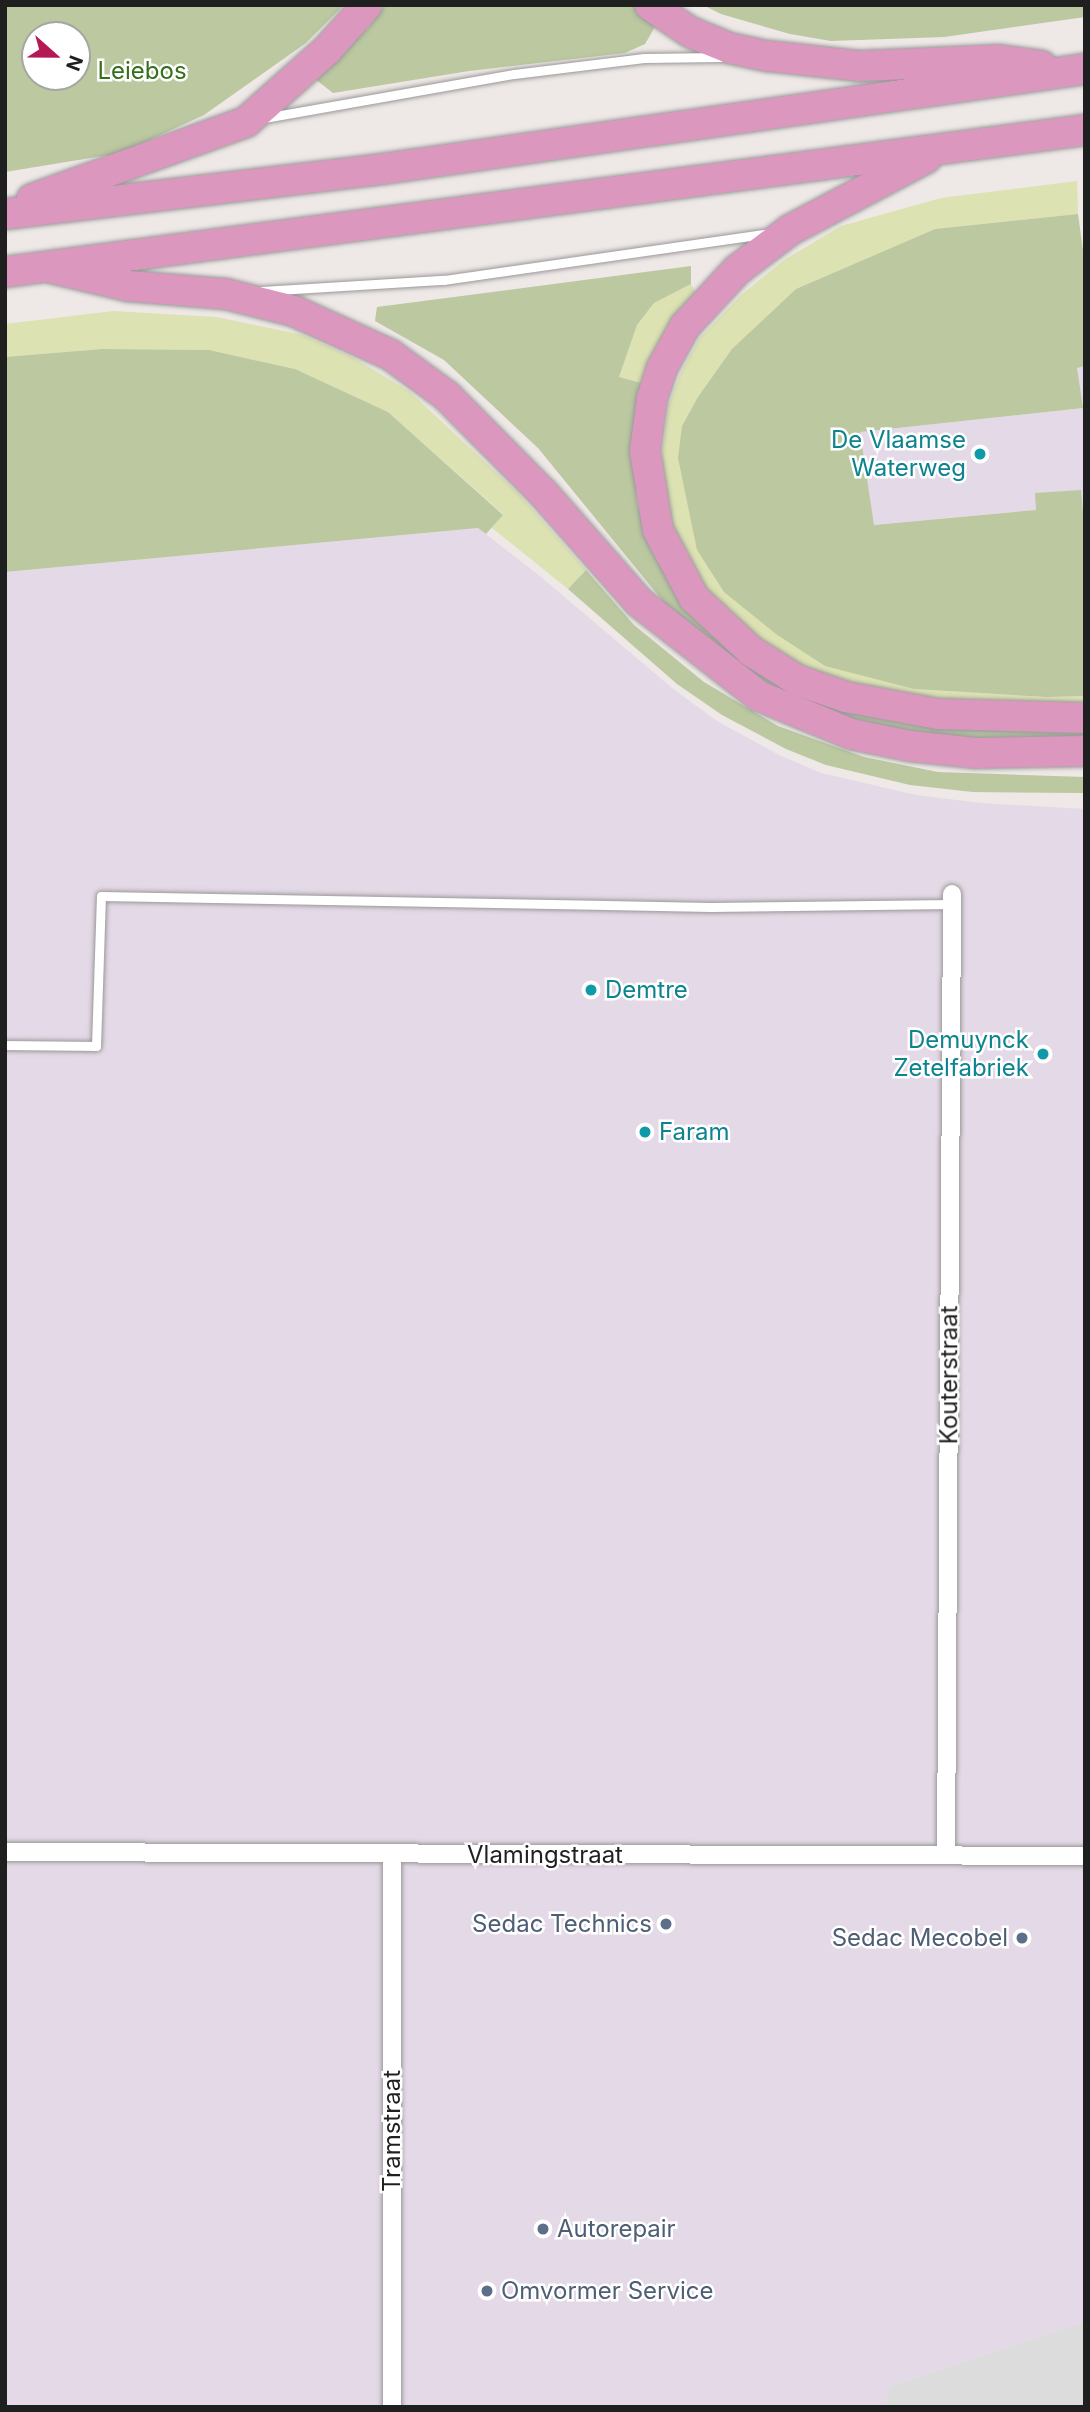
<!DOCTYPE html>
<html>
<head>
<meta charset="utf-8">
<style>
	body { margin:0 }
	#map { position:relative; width:1090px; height:2412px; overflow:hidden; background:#eee8e6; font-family:Inter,sans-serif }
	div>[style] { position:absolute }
	.residential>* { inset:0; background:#dcdcdc }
	.industrial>* { inset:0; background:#e4d9e6 }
	.grass>* { inset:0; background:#dce2b2 }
	.forest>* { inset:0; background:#bbc8a0 }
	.roads { filter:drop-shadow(0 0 2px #999) drop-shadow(0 0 2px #999) }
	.lane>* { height:9px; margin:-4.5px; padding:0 4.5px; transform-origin:4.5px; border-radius:4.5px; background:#fff }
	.street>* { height:18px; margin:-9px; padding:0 9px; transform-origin:9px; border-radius:9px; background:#fff }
	.highway>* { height:30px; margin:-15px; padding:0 15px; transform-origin:15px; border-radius:15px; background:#dc97bf }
	.dots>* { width:19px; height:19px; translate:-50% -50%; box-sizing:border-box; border:4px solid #fff; border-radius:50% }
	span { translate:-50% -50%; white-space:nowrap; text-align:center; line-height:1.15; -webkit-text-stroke:5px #fff; paint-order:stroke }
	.park-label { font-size:24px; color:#347019 }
	.culture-label { font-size:24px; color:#0d838f }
	.right { translate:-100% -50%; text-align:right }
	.left { translate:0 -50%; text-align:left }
	.street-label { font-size:24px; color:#1f1f1f }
	.service-label { font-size:24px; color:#4e5e75 }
	.frame { position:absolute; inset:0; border:7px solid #1f1f1f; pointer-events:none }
	.north { position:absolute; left:21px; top:21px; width:70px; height:70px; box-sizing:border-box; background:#fff; border:2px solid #a5a5a5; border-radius:50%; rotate:111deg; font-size:19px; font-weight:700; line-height:28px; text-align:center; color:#1f1f1f }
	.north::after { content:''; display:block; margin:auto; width:24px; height:32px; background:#b41955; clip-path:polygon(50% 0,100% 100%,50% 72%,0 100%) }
</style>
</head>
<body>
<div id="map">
	<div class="residential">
		<div style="clip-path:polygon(1085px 2322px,1085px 2407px,885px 2407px,891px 2386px)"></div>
	</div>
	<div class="industrial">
		<div style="clip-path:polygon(1085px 366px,1085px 535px,1080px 490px,1037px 510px,873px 525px,860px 432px,1082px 408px,1077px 367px)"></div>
		<div style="clip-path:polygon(478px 528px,541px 577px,672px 688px,717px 721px,779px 755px,821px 773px,916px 795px,981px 803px,1085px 809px,1085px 2322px,891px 2386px,885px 2407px,5px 2407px,5px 572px)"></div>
	</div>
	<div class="grass">
		<div style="clip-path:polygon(1077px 181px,1078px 214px,935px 229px,796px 289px,914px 689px,1047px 697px,1085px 696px,1085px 704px,959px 704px,869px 692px,816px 674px,749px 634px,707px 592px,681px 550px,665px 506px,662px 455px,668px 406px,681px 372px,699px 339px,740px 296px,784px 260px,841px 226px,941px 198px)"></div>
		<div style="clip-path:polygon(691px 284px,696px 293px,641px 383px,619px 377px,637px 325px,654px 303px)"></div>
		<div style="clip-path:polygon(114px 311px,217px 317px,303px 335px,354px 358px,410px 392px,519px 494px,586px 570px,568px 589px,492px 528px,503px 514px,388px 412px,295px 369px,209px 350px,102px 349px,5px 357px,5px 324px)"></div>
	</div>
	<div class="forest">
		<div style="clip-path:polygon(evenodd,5px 5px,344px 5px,306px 43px,204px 115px,121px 153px,5px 172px,5px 5px,35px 35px,77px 35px,77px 77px,35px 77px,35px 35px)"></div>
		<div style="clip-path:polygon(385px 5px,635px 5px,656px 25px,645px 44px,625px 53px,469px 71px,333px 93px,315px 79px,369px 27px)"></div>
		<div style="clip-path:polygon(703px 5px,1085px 5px,1085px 17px,944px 37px,831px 41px,790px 34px,721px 14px)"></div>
		<div style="clip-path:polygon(1078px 214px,1085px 265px,1085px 366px,1077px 368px,1083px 408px,860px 432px,874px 525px,1036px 510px,1035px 493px,1081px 490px,1085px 535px,1085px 696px,1047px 697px,914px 689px,825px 666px,776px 634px,724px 592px,697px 550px,678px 458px,682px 426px,698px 397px,732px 349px,796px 289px,935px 229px)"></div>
		<div style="clip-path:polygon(691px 266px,691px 284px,654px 303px,637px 325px,619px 377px,641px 383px,633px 429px,637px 503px,652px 552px,681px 600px,790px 688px,1085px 729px,1085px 742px,974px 741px,898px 730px,843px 717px,787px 697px,739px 670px,671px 611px,538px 448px,444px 360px,375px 321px,377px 307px)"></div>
		<div style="clip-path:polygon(102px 349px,209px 350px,295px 369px,388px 412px,503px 515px,486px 534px,478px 528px,5px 572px,5px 357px)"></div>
		<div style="clip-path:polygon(586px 570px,634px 625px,704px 682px,778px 726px,864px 757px,938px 772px,1085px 777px,1085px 793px,973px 792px,910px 785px,826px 765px,786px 749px,722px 715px,677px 684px,568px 589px)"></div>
	</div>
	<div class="roads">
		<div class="lane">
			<div style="left:264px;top:118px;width:254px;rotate:-10deg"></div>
			<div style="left:514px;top:74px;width:131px;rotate:-7deg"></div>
			<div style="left:644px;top:58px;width:77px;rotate:-0.7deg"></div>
			<div style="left:262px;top:291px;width:182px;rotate:-3.5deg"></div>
			<div style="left:444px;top:280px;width:329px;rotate:-8.2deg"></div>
			<div style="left:5px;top:1045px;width:91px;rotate:0.6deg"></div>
			<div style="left:96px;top:1046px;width:150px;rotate:-88.1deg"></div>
			<div style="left:101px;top:896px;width:610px;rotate:1.03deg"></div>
			<div style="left:711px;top:907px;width:241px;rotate:-0.7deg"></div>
		</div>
		<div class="street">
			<div style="left:5px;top:1852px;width:1080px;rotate:0.21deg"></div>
			<div style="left:946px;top:1855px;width:961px;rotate:-89.64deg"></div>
			<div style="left:392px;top:2407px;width:552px;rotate:-90deg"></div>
		</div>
		<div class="highway">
			<div style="left:650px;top:5px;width:48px;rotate:34deg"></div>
			<div style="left:690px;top:32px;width:42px;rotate:22.3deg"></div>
			<div style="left:729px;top:48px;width:40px;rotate:12deg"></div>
			<div style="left:768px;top:56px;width:93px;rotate:6.2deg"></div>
			<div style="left:860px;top:66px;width:139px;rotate:-2.5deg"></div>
			<div style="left:999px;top:60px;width:43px;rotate:7.9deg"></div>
			<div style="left:926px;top:158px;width:154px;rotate:152.1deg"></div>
			<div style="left:790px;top:230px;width:66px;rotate:143deg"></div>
			<div style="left:737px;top:270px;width:76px;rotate:132.9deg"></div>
			<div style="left:685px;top:326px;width:48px;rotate:118.7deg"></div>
			<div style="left:662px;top:368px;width:32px;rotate:108deg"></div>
			<div style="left:652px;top:398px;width:53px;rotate:97.5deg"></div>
			<div style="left:645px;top:451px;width:80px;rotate:80.7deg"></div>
			<div style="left:658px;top:530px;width:77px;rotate:62.1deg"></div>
			<div style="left:694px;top:598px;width:78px;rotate:42.9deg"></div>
			<div style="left:751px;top:651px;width:54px;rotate:32.2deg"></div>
			<div style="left:797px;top:680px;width:52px;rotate:19.1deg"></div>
			<div style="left:846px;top:697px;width:95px;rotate:10.4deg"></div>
			<div style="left:939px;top:714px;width:146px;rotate:1.6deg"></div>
			<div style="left:32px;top:199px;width:227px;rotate:-19.8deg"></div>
			<div style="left:246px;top:122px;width:108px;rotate:-41.6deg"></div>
			<div style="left:327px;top:50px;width:60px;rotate:-48.4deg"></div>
			<div style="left:5px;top:214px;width:373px;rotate:-6.8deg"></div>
			<div style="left:375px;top:170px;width:717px;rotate:-8.1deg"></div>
			<div style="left:47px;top:267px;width:83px;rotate:13.2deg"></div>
			<div style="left:128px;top:286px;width:98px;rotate:4.7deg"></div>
			<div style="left:226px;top:294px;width:70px;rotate:14deg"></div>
			<div style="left:294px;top:311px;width:107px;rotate:24.4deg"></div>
			<div style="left:391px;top:355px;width:69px;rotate:36.2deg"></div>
			<div style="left:447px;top:396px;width:138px;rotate:45.3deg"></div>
			<div style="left:544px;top:494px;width:144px;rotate:48.7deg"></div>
			<div style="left:639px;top:602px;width:152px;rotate:38.1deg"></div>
			<div style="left:759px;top:696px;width:100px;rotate:22.4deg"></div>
			<div style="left:851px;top:734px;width:60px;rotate:11.5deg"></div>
			<div style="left:910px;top:746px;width:66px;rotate:6.1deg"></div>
			<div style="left:976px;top:753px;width:109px;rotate:-1.1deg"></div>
			<div style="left:5px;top:272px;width:1089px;rotate:-7.49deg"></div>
		</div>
	</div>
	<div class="dots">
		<div style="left:980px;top:454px;background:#0f9aa8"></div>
		<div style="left:591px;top:990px;background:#0f9aa8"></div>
		<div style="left:1043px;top:1054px;background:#0f9aa8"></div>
		<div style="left:645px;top:1132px;background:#0f9aa8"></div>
		<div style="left:666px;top:1924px;background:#5c6f8a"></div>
		<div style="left:1022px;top:1938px;background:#5c6f8a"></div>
		<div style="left:543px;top:2229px;background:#5c6f8a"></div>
		<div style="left:487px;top:2291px;background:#5c6f8a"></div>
	</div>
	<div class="park-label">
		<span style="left:142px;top:71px">Leiebos</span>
	</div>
	<div class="culture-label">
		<span class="right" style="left:966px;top:454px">De Vlaamse<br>Waterweg</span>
		<span class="left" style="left:605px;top:990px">Demtre</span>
		<span class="right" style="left:1029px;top:1054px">Demuynck<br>Zetelfabriek</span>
		<span class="left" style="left:659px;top:1132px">Faram</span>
	</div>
	<div class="street-label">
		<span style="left:949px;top:1375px;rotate:-90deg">Kouterstraat</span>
		<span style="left:545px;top:1855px">Vlamingstraat</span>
		<span style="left:392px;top:2131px;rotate:-90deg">Tramstraat</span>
	</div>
	<div class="service-label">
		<span class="right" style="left:652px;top:1924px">Sedac Technics</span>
		<span class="right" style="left:1008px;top:1938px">Sedac Mecobel</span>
		<span class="left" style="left:557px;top:2229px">Autorepair</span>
		<span class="left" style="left:501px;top:2291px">Omvormer Service</span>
	</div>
	<div class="frame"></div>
	<div class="north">N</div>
</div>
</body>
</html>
